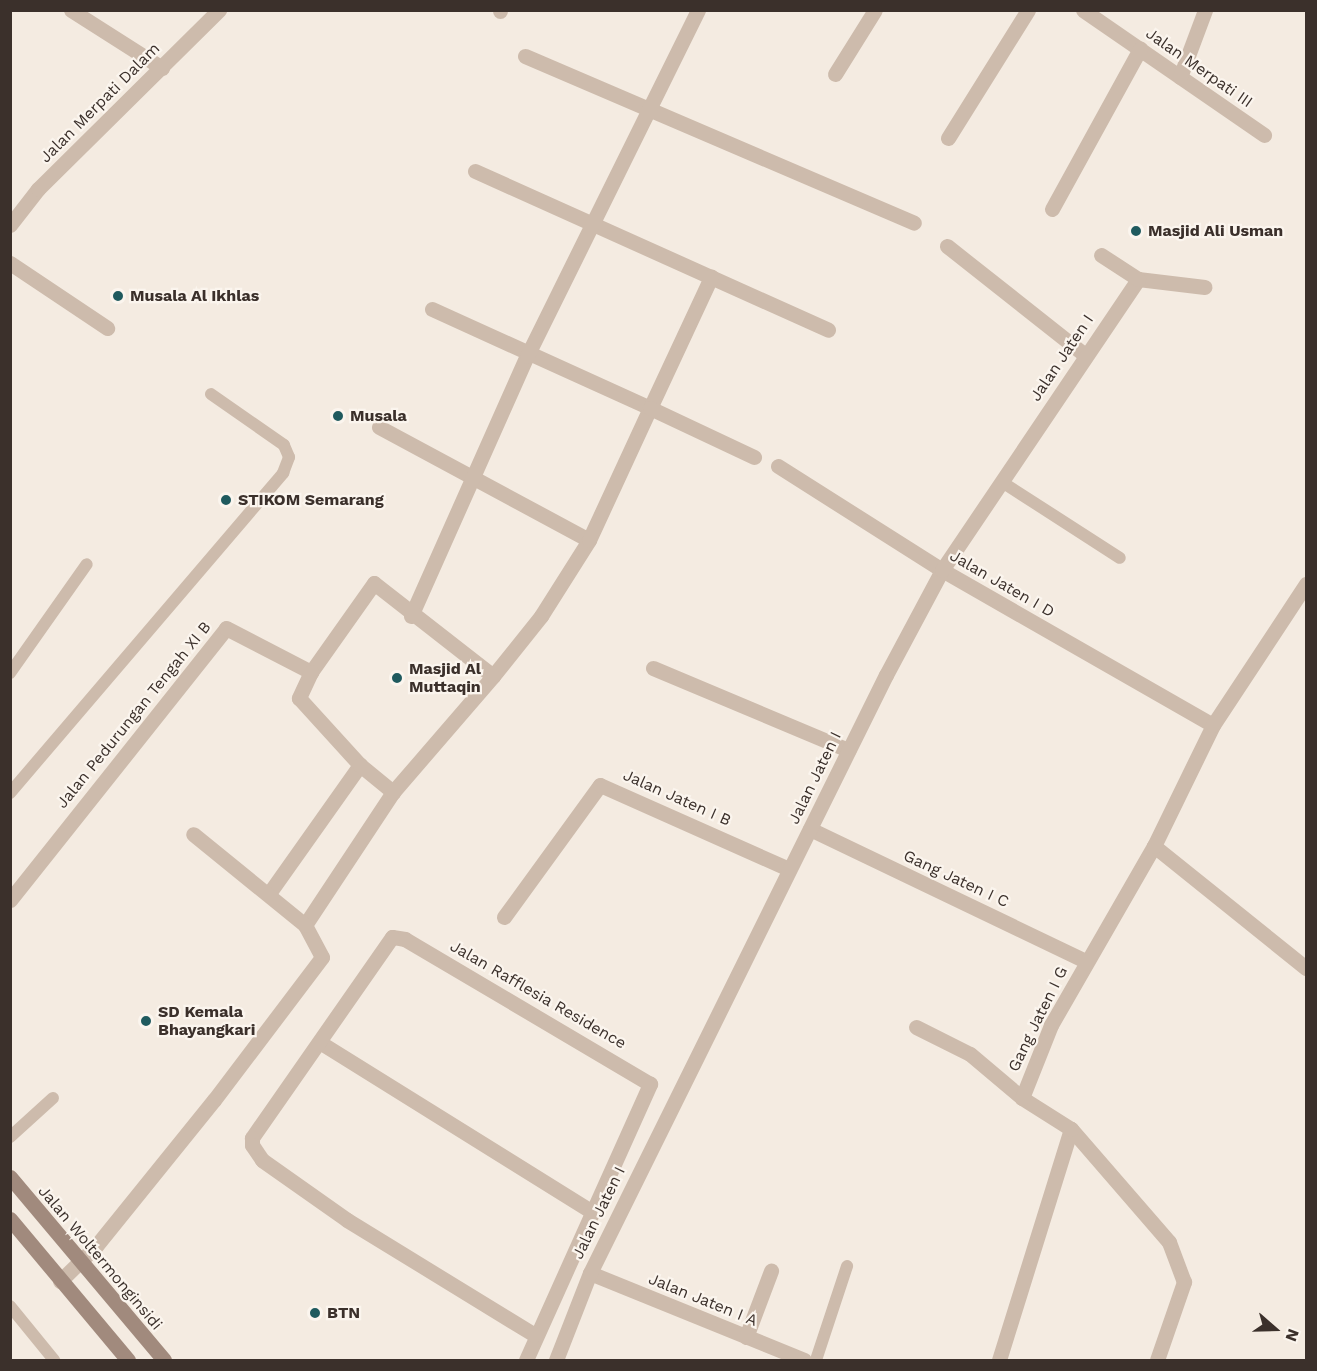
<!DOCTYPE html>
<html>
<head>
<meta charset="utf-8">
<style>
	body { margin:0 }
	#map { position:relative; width:1317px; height:1371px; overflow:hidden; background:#f4ebe1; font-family:"Work Sans",sans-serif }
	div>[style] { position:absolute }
	.service>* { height:12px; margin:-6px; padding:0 6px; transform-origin:6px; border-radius:6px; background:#cdbbac }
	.minor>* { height:15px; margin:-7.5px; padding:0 7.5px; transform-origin:7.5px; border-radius:7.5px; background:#cdbbac }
	.secondary>* { height:15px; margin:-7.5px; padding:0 7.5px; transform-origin:7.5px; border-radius:7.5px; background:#a18a7d }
	.dots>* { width:16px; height:16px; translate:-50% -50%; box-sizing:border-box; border:3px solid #fbf5ee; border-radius:50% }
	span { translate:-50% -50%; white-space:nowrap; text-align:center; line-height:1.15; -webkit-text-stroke:4.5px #fbf5ee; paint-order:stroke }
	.street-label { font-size:16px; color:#3b302b }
	.poi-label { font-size:16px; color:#3b302b; font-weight:700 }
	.left { translate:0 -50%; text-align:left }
	.frame { position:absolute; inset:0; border:12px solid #3b302b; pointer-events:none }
	.north { position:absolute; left:1245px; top:1299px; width:60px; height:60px; -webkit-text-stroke:4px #fbf5ee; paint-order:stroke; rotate:110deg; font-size:16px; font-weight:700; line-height:24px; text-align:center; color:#3b302b }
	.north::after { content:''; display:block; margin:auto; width:21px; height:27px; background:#3b302b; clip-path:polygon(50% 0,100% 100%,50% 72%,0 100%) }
</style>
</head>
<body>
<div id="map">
	<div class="service">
		<div style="left:1002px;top:482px;width:140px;rotate:32.8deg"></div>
		<div style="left:10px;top:673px;width:133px;rotate:-54.8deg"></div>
		<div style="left:10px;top:793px;width:421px;rotate:-49.5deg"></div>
		<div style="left:283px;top:473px;width:17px;rotate:-69deg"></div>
		<div style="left:289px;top:457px;width:13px;rotate:-113deg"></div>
		<div style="left:284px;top:445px;width:89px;rotate:-145.1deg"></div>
		<div style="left:10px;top:1137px;width:58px;rotate:-42.2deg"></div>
		<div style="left:10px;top:1306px;width:70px;rotate:50.8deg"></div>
		<div style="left:816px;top:1360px;width:99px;rotate:-71.7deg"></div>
	</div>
	<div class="minor">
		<div style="left:71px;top:10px;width:108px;rotate:32.5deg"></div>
		<div style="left:500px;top:10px;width:1px;rotate:90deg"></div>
		<div style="left:1083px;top:10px;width:220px;rotate:34.6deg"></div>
		<div style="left:525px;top:56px;width:423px;rotate:23.2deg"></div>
		<div style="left:835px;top:74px;width:75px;rotate:-58deg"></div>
		<div style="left:1180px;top:77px;width:72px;rotate:-69.5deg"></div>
		<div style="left:948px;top:138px;width:151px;rotate:-58deg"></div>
		<div style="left:475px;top:171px;width:387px;rotate:24.2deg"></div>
		<div style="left:1052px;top:209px;width:183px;rotate:-61.2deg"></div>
		<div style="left:10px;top:225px;width:46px;rotate:-52.1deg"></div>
		<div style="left:38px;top:189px;width:255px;rotate:-44.7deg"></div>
		<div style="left:947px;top:246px;width:176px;rotate:38.3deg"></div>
		<div style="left:10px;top:263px;width:117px;rotate:33.8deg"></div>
		<div style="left:1138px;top:279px;width:67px;rotate:6.8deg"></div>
		<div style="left:432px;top:309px;width:239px;rotate:24.4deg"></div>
		<div style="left:650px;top:408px;width:145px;rotate:-65deg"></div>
		<div style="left:379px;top:427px;width:238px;rotate:28.3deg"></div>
		<div style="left:778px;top:466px;width:194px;rotate:32.4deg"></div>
		<div style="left:942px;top:570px;width:312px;rotate:29.8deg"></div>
		<div style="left:411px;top:616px;width:285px;rotate:-66deg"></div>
		<div style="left:527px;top:356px;width:386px;rotate:-63.7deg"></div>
		<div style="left:653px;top:668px;width:212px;rotate:22.8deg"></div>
		<div style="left:493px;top:676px;width:77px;rotate:-51.3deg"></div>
		<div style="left:541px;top:616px;width:90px;rotate:-57.7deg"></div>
		<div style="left:589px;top:540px;width:145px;rotate:-65.2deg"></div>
		<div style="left:650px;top:408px;width:115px;rotate:25.2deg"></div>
		<div style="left:810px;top:829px;width:306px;rotate:25.6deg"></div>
		<div style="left:1154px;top:846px;width:195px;rotate:38.8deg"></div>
		<div style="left:270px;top:892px;width:156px;rotate:-54.7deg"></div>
		<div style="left:10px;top:900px;width:347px;rotate:-51.5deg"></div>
		<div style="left:226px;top:628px;width:96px;rotate:27.4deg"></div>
		<div style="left:504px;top:917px;width:163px;rotate:-54deg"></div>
		<div style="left:600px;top:785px;width:207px;rotate:24deg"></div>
		<div style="left:305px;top:925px;width:159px;rotate:-56.5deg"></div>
		<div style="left:393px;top:792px;width:153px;rotate:-49.2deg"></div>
		<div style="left:493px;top:676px;width:151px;rotate:-142deg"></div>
		<div style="left:374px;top:583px;width:109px;rotate:125.3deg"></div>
		<div style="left:311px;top:672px;width:29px;rotate:115deg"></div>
		<div style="left:299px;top:698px;width:91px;rotate:47.7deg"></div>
		<div style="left:360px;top:765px;width:43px;rotate:39.3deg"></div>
		<div style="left:916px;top:1027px;width:60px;rotate:26.6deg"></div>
		<div style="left:970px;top:1054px;width:68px;rotate:40.2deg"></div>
		<div style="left:321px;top:1043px;width:318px;rotate:31.9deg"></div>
		<div style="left:590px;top:1273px;width:231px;rotate:22.1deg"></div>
		<div style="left:60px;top:1281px;width:50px;rotate:-44.2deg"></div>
		<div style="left:96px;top:1246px;width:188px;rotate:-51.1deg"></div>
		<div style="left:214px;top:1100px;width:179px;rotate:-52.9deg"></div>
		<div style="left:322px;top:957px;width:36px;rotate:-118deg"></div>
		<div style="left:305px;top:925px;width:144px;rotate:-140.9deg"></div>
		<div style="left:746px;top:1337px;width:71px;rotate:-69.3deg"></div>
		<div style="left:526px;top:1360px;width:303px;rotate:-65.8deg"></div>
		<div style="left:650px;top:1084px;width:285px;rotate:-149.4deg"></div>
		<div style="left:405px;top:939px;width:13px;rotate:-171deg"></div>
		<div style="left:392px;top:937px;width:245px;rotate:124.9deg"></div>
		<div style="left:252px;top:1138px;width:7px;rotate:90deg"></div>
		<div style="left:252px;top:1145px;width:18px;rotate:56deg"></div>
		<div style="left:262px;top:1160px;width:104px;rotate:35.2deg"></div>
		<div style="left:347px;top:1220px;width:220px;rotate:31.5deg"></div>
		<div style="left:556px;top:1360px;width:93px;rotate:-68.7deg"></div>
		<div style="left:590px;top:1273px;width:667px;rotate:-63.67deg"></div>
		<div style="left:886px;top:675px;width:119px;rotate:-61.9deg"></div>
		<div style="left:942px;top:570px;width:351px;rotate:-56deg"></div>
		<div style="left:1138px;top:279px;width:44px;rotate:-147deg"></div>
		<div style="left:999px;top:1360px;width:242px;rotate:-72.7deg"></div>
		<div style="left:1157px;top:1360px;width:83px;rotate:-70.9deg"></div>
		<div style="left:1184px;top:1282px;width:43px;rotate:-110.6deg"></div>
		<div style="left:1169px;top:1242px;width:150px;rotate:-130.9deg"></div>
		<div style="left:1071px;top:1129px;width:58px;rotate:-147.7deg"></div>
		<div style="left:1022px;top:1098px;width:79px;rotate:-68.3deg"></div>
		<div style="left:1051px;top:1025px;width:207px;rotate:-60.1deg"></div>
		<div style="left:1154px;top:846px;width:135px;rotate:-64deg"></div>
		<div style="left:1213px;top:725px;width:169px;rotate:-56.6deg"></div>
	</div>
	<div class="secondary">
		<div style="left:10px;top:1177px;width:239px;rotate:49.9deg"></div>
		<div style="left:10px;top:1219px;width:184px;rotate:50.1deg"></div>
	</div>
	<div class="dots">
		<div style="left:1136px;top:231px;background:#1f5a5e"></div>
		<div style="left:118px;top:296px;background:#1f5a5e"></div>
		<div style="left:338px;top:416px;background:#1f5a5e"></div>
		<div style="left:226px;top:500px;background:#1f5a5e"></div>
		<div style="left:397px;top:678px;background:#1f5a5e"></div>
		<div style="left:146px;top:1021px;background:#1f5a5e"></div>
		<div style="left:315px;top:1313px;background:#1f5a5e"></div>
	</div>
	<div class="street-label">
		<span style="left:1199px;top:68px;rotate:35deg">Jalan Merpati III</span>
		<span style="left:100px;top:103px;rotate:-45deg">Jalan Merpati Dalam</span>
		<span style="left:1062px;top:358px;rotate:-56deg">Jalan Jaten I</span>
		<span style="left:1002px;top:584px;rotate:30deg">Jalan Jaten I D</span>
		<span style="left:134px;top:715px;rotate:-51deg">Jalan Pedurungan Tengah XI B</span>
		<span style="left:815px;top:778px;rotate:-64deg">Jalan Jaten I</span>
		<span style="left:677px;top:798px;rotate:24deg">Jalan Jaten I B</span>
		<span style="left:956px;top:879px;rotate:25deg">Gang Jaten I C</span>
		<span style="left:538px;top:995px;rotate:30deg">Jalan Rafflesia Residence</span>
		<span style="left:1038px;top:1019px;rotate:-64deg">Gang Jaten I G</span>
		<span style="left:599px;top:1213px;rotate:-64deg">Jalan Jaten I</span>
		<span style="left:100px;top:1258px;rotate:50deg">Jalan Woltermonginsidi</span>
		<span style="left:703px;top:1300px;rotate:22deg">Jalan Jaten I A</span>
	</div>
	<div class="poi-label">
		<span class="left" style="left:1148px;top:231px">Masjid Ali Usman</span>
		<span class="left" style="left:130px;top:296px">Musala Al Ikhlas</span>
		<span class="left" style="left:350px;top:416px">Musala</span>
		<span class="left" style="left:238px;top:500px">STIKOM Semarang</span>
		<span class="left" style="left:409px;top:678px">Masjid Al<br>Muttaqin</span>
		<span class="left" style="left:158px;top:1021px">SD Kemala<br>Bhayangkari</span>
		<span class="left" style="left:327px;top:1313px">BTN</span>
	</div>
	<div class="frame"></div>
	<div class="north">N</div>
</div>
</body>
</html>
